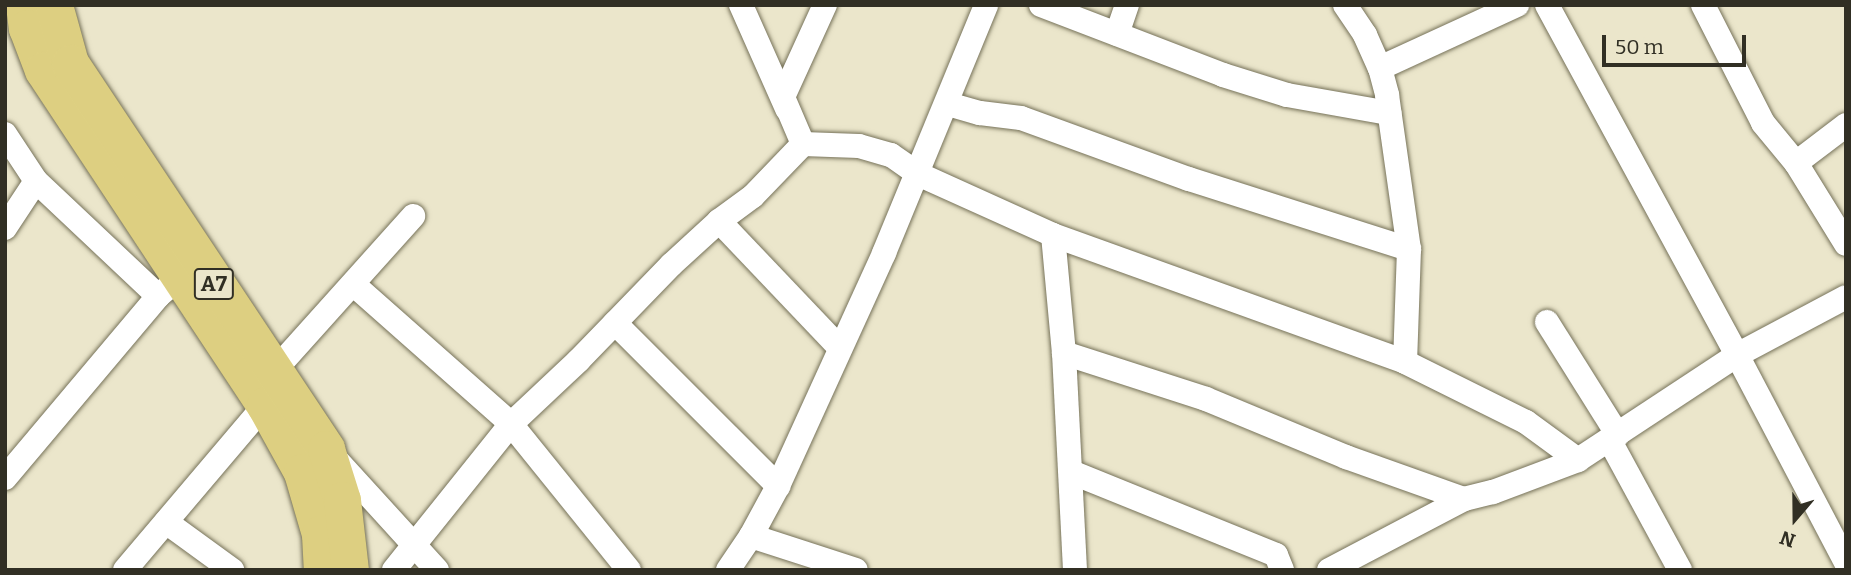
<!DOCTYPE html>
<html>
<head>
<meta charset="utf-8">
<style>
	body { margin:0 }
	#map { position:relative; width:1851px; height:575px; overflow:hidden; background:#ebe6cb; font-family:Bitter,serif }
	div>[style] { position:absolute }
	.roads { filter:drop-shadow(0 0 2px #767259) drop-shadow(0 0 2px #767259) }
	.minor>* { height:24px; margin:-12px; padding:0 12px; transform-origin:12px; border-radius:12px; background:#fff }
	.highway>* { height:37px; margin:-18.5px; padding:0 18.5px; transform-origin:18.5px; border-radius:18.5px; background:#ddcf81 }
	span { translate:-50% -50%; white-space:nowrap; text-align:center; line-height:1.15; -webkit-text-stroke:6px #ebe6cb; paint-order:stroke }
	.shield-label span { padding:2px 5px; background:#ebe6cb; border:2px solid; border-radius:5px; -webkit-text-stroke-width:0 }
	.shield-label { font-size:21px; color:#312f24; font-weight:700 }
	.frame { position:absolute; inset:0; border:7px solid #312f24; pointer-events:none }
	.north { position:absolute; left:1760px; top:484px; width:70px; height:70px; -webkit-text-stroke:5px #ebe6cb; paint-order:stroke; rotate:200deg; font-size:19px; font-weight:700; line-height:28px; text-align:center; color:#312f24 }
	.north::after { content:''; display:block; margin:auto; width:24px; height:32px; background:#312f24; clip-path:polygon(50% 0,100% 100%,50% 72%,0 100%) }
	.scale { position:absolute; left:1602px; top:35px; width:144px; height:32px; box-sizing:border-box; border:4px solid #312f24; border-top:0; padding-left:9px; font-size:21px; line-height:24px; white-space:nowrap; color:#312f24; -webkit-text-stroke:5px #ebe6cb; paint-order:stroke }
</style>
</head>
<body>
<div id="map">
	<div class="roads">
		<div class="minor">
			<div style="left:741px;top:5px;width:114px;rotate:66.1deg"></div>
			<div style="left:1041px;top:5px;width:195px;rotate:21deg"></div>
			<div style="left:1223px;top:75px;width:67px;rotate:17.4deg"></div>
			<div style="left:1287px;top:95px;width:104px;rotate:10deg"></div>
			<div style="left:1345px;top:5px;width:36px;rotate:56deg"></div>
			<div style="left:1365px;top:35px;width:36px;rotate:66deg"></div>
			<div style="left:1380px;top:68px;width:28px;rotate:75deg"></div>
			<div style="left:1387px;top:95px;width:156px;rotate:81.9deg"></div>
			<div style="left:1409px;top:249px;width:113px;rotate:92deg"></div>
			<div style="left:1405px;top:362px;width:135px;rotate:26.4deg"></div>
			<div style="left:1526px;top:422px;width:64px;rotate:36.2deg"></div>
			<div style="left:1547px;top:5px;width:398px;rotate:61.5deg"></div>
			<div style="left:1737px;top:355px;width:235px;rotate:62.3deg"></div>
			<div style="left:1703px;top:5px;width:132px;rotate:63deg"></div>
			<div style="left:1763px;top:123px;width:52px;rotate:50.5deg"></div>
			<div style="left:1796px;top:163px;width:95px;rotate:58.3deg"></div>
			<div style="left:1117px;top:34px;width:31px;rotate:-71deg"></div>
			<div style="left:1380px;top:68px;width:151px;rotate:-24.7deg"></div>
			<div style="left:948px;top:104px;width:33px;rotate:16deg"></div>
			<div style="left:980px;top:113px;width:41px;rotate:7deg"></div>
			<div style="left:1021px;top:118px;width:179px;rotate:20deg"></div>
			<div style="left:1189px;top:179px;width:231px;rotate:17.7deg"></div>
			<div style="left:5px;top:134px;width:56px;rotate:56.6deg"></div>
			<div style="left:36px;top:181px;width:168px;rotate:43.3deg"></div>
			<div style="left:803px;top:144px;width:51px;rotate:-113.1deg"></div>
			<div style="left:783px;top:97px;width:101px;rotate:-65.5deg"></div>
			<div style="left:1796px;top:163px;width:63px;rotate:-37.2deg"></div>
			<div style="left:719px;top:221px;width:175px;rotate:46.4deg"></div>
			<div style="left:5px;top:228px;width:56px;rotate:-56.6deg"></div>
			<div style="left:1053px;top:235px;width:119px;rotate:84.7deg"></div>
			<div style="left:1064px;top:353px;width:217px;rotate:87.1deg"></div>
			<div style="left:353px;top:284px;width:211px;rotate:41.5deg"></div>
			<div style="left:511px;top:424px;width:188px;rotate:51.1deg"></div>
			<div style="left:1547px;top:322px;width:133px;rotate:57.9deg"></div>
			<div style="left:615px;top:323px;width:231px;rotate:45deg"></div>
			<div style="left:1064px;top:353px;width:149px;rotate:17.9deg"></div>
			<div style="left:1206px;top:399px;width:152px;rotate:22.5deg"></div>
			<div style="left:1346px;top:457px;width:125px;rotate:19.6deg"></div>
			<div style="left:275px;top:370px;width:207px;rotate:-48.1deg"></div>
			<div style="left:1610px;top:441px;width:147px;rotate:61.5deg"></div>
			<div style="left:334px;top:457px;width:153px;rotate:47.7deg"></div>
			<div style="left:1071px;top:472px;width:221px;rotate:22deg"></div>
			<div style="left:1276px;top:555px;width:16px;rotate:68deg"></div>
			<div style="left:5px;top:478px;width:238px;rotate:-49.9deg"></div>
			<div style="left:158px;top:296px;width:30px;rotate:-40deg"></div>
			<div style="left:166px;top:522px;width:82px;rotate:36deg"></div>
			<div style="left:751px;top:536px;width:110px;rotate:17.9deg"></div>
			<div style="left:125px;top:570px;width:216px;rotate:-49.7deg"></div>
			<div style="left:265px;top:405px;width:14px;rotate:-34deg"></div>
			<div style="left:394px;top:570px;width:187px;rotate:-51.3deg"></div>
			<div style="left:511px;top:424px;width:92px;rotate:-43.2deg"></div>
			<div style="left:578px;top:361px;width:134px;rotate:-45.9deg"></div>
			<div style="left:671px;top:265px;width:65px;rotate:-42.5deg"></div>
			<div style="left:719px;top:221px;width:42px;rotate:-36.3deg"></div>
			<div style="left:753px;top:196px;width:72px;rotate:-46.1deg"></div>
			<div style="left:803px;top:144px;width:56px;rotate:2deg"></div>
			<div style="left:859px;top:146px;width:33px;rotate:16deg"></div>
			<div style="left:891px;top:155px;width:33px;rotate:35deg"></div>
			<div style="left:918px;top:174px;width:148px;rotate:24.3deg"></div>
			<div style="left:1053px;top:235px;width:374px;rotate:19.8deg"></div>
			<div style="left:728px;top:570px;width:41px;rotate:-55.9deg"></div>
			<div style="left:751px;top:536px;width:57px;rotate:-61.6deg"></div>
			<div style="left:778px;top:486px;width:256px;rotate:-65.5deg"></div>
			<div style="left:884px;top:253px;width:268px;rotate:-67.6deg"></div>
			<div style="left:1329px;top:570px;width:153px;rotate:-27.7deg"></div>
			<div style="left:1464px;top:499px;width:30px;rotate:-14deg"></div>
			<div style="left:1493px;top:492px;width:91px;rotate:-20.6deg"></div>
			<div style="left:1578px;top:460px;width:191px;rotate:-33.4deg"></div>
			<div style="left:1737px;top:355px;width:123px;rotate:-28deg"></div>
		</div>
		<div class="highway">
			<div style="left:24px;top:5px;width:23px;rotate:83deg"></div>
			<div style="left:27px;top:28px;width:45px;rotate:69.1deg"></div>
			<div style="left:43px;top:70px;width:402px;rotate:56.5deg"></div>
			<div style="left:265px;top:405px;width:77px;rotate:61.1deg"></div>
			<div style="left:302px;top:472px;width:65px;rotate:73.8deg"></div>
			<div style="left:320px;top:534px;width:36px;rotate:87deg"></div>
			<div style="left:54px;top:5px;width:60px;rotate:74.6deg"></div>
			<div style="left:70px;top:63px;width:463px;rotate:56.4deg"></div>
			<div style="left:326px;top:449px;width:53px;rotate:72.6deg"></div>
			<div style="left:342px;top:500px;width:70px;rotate:83.5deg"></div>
		</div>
	</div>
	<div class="shield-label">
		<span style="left:214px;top:284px">A7</span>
	</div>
	<div class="frame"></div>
	<div class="north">N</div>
	<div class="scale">50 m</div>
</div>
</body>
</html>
